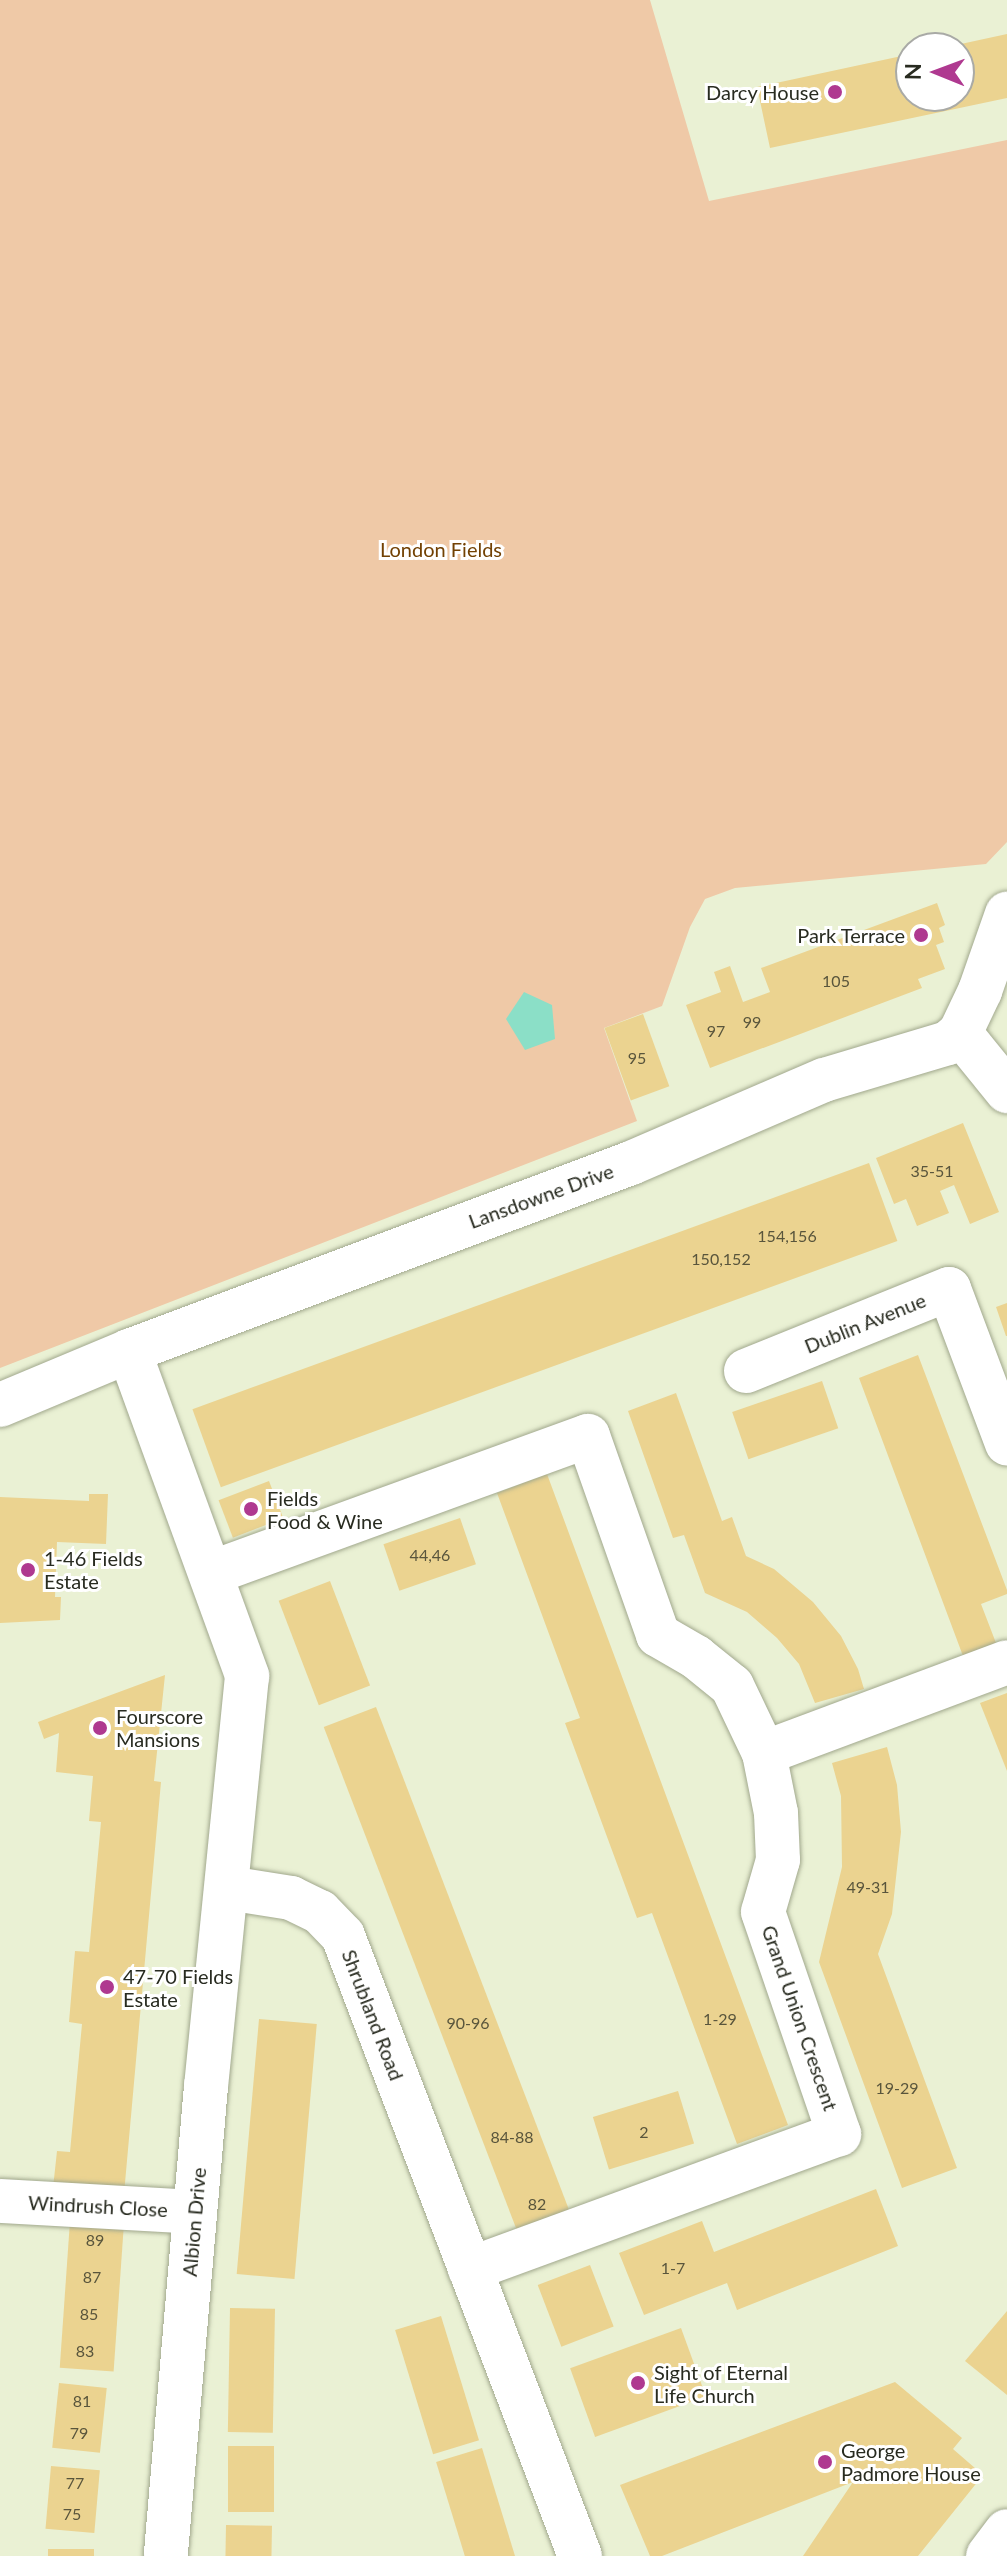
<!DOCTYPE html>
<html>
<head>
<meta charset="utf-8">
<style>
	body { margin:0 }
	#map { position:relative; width:1007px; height:2556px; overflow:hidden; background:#eaf1d4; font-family:Lato,sans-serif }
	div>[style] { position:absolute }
	.green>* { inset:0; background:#efc9a7 }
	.water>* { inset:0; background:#8bdfc7 }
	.building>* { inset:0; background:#ebd390; transform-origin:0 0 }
	.roads { filter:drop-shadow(0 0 2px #a1a88d) drop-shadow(0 0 2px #a1a88d) }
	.minor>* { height:44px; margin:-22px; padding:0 22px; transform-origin:22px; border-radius:22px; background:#fff }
	.dots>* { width:22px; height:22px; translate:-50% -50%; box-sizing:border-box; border:4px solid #fff; border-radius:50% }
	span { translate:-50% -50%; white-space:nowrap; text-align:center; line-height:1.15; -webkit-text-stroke:6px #fff; paint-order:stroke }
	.number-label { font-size:16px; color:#59553c }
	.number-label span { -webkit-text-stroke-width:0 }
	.poi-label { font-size:20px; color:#282b20 }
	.right { translate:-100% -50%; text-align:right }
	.left { translate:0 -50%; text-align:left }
	.park-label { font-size:20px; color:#724103 }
	.street-label { font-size:20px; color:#282b20 }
	.north { position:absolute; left:895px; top:32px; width:80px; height:80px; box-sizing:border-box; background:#fff; border:2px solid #a9aaa6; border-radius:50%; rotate:271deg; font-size:22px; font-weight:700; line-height:32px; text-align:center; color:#282b20 }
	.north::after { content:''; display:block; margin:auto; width:28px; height:36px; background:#af3990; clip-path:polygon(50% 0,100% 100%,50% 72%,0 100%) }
</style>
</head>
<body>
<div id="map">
	<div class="green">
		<div style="clip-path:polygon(0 0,650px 0,709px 201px,1007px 140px,1007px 842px,986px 864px,735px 888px,705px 899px,690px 927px,662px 1006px,604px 1028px,637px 1121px,0 1368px)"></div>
	</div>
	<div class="water">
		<div style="clip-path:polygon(524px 992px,552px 1005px,555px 1039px,525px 1050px,506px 1019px)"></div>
	</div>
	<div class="building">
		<div style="clip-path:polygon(1007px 34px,1007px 98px,770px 148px,757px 87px,911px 54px,911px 96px,959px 96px,959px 48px,947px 47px)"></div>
		<div style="clip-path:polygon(937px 903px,945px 925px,939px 928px,944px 942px,936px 945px,945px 969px,918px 979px,922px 988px,710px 1068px,686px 1005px,721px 992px,714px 972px,730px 966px,743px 1002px,770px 992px,761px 968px)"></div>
		<div style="left:643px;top:1014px;width:77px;height:41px;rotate:70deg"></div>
		<div style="clip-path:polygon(963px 1123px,999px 1212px,970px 1224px,954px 1185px,940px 1191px,949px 1213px,917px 1226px,906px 1199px,894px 1204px,876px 1158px)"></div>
		<div style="left:869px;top:1163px;width:83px;height:720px;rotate:70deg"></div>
		<div style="clip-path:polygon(1007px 1303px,1007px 1336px,1006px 1336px,996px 1307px)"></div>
		<div style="clip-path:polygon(918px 1355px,1007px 1590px,1007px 1594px,981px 1604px,996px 1643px,963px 1656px,859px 1378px)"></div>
		<div style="left:822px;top:1381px;width:50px;height:95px;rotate:71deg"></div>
		<div style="clip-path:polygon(676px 1393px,722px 1521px,732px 1517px,746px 1556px,774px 1569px,813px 1602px,841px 1636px,858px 1669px,864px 1689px,815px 1703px,799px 1664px,777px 1638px,747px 1612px,705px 1593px,684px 1535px,673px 1538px,628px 1411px)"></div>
		<div style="clip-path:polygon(547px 1474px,788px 2125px,737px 2144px,652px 1913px,637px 1918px,565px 1723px,580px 1718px,497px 1493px)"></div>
		<div style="left:269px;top:1481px;width:40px;height:54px;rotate:69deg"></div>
		<div style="clip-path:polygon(89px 1494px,108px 1494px,106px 1544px,57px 1542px,55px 1597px,61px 1597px,60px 1620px,0 1623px,0 1497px,89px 1501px)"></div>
		<div style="left:460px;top:1518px;width:49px;height:81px;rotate:71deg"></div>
		<div style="left:330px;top:1581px;width:112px;height:55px;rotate:69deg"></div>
		<div style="clip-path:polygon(165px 1675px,154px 1781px,161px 1782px,124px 2194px,53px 2188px,57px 2151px,70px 2152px,82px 2024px,69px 2022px,75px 1951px,89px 1952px,101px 1822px,89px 1821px,93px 1776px,56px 1772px,59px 1733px,44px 1739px,38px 1722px)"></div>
		<div style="clip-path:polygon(1007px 1693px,1007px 1771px,980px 1703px)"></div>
		<div style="left:376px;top:1707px;width:542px;height:56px;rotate:69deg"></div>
		<div style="clip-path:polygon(887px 1747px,897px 1785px,901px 1832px,892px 1914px,878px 1954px,957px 2168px,902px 2188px,819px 1962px,842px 1867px,841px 1796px,832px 1763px)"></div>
		<div style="left:259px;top:2019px;width:58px;height:256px;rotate:5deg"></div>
		<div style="left:678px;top:2091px;width:55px;height:89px;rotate:73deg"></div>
		<div style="clip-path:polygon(876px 2189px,898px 2246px,737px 2310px,727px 2283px,644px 2315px,619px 2253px,702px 2221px,714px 2252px)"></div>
		<div style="left:70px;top:2221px;width:54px;height:147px;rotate:4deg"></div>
		<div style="left:590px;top:2265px;width:66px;height:56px;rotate:69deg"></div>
		<div style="left:230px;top:2308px;width:45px;height:124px;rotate:1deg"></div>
		<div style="clip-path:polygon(1007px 2311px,1007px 2395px,965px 2361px)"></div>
		<div style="left:441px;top:2316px;width:130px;height:48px;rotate:73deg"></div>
		<div style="left:681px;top:2328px;width:73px;height:118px;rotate:70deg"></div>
		<div style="clip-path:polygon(895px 2382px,962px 2438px,953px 2449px,983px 2475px,918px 2556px,803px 2556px,853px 2482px,662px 2556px,650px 2556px,620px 2485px)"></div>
		<div style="left:59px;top:2383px;width:48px;height:65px;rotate:6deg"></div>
		<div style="left:228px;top:2446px;width:46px;height:66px"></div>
		<div style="left:482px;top:2448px;width:113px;height:48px;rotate:73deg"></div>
		<div style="left:51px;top:2466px;width:49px;height:63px;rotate:5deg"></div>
		<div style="left:226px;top:2525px;width:46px;height:31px;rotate:1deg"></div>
		<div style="left:48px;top:2549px;width:46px;height:7px"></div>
	</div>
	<div class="roads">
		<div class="minor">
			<div style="left:960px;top:1033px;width:75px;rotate:51deg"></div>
			<div style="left:129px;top:1351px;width:346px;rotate:70deg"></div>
			<div style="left:247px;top:1676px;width:412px;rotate:95.7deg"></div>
			<div style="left:206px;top:2086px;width:472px;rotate:94.9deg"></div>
			<div style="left:746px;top:1371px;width:219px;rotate:-22deg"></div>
			<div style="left:949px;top:1289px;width:165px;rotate:69.4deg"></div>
			<div style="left:0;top:1405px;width:140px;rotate:-22.7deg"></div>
			<div style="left:129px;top:1351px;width:536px;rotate:-20.53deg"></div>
			<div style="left:631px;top:1163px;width:210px;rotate:-23.3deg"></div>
			<div style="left:824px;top:1080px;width:129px;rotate:-16.6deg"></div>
			<div style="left:948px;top:1043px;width:16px;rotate:-40deg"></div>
			<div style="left:960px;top:1033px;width:47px;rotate:-64.5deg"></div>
			<div style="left:980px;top:991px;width:82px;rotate:-70.7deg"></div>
			<div style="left:211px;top:1573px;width:401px;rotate:-20deg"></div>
			<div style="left:588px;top:1436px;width:211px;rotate:70.6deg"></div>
			<div style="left:658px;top:1635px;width:44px;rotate:30.1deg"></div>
			<div style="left:696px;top:1657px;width:46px;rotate:38.9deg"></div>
			<div style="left:732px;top:1686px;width:74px;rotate:64.5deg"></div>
			<div style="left:764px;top:1753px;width:61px;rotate:78.7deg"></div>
			<div style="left:776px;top:1813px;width:47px;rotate:87.6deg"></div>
			<div style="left:778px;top:1860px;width:54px;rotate:106.1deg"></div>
			<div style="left:763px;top:1912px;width:235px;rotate:71.1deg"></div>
			<div style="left:839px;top:2134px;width:393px;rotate:159.9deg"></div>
			<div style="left:764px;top:1753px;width:259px;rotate:-20.5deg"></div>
			<div style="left:228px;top:1888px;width:64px;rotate:9deg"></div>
			<div style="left:291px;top:1898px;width:32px;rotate:26deg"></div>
			<div style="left:320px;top:1912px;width:33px;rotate:46deg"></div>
			<div style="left:343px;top:1936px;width:664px;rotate:69.08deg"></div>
			<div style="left:0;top:2201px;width:195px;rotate:3.2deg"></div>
			<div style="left:988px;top:2556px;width:31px;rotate:-53deg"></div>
		</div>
	</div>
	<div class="dots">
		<div style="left:835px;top:92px;background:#af3990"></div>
		<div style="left:921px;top:935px;background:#af3990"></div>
		<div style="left:251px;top:1509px;background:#af3990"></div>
		<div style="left:28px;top:1570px;background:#af3990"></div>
		<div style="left:100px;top:1728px;background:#af3990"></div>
		<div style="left:107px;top:1987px;background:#af3990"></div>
		<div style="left:638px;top:2383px;background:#af3990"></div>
		<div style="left:825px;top:2462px;background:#af3990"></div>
	</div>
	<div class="number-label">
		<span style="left:836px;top:981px">105</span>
		<span style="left:752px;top:1022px">99</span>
		<span style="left:716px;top:1031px">97</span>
		<span style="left:637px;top:1058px">95</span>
		<span style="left:932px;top:1171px">35-51</span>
		<span style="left:787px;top:1236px">154,156</span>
		<span style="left:721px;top:1259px">150,152</span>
		<span style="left:430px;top:1555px">44,46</span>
		<span style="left:868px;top:1887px">49-31</span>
		<span style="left:720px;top:2019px">1-29</span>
		<span style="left:468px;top:2023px">90-96</span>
		<span style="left:897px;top:2088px">19-29</span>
		<span style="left:644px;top:2132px">2</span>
		<span style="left:512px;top:2137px">84-88</span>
		<span style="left:537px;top:2204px">82</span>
		<span style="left:95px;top:2240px">89</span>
		<span style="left:673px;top:2268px">1-7</span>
		<span style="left:92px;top:2277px">87</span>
		<span style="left:89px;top:2314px">85</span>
		<span style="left:85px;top:2351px">83</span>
		<span style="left:82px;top:2401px">81</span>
		<span style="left:79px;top:2433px">79</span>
		<span style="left:75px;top:2483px">77</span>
		<span style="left:72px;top:2514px">75</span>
	</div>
	<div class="poi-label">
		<span class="right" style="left:819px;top:92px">Darcy House</span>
		<span class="right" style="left:905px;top:935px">Park Terrace</span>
		<span class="left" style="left:267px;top:1510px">Fields<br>Food &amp; Wine</span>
		<span class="left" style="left:44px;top:1570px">1-46 Fields<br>Estate</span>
		<span class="left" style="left:116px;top:1728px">Fourscore<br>Mansions</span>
		<span class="left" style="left:123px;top:1988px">47-70 Fields<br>Estate</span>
		<span class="left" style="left:654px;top:2384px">Sight of Eternal<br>Life Church</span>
		<span class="left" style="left:841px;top:2462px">George<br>Padmore House</span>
	</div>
	<div class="park-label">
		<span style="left:441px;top:549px">London Fields</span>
	</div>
	<div class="street-label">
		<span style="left:541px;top:1196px;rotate:-20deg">Lansdowne Drive</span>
		<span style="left:865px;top:1323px;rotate:-22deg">Dublin Avenue</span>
		<span style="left:373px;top:2015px;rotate:69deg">Shrubland Road</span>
		<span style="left:800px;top:2018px;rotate:71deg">Grand Union Crescent</span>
		<span style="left:98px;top:2206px;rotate:3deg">Windrush Close</span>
		<span style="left:194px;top:2222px;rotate:-85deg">Albion Drive</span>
	</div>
	<div class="north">N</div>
</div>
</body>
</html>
